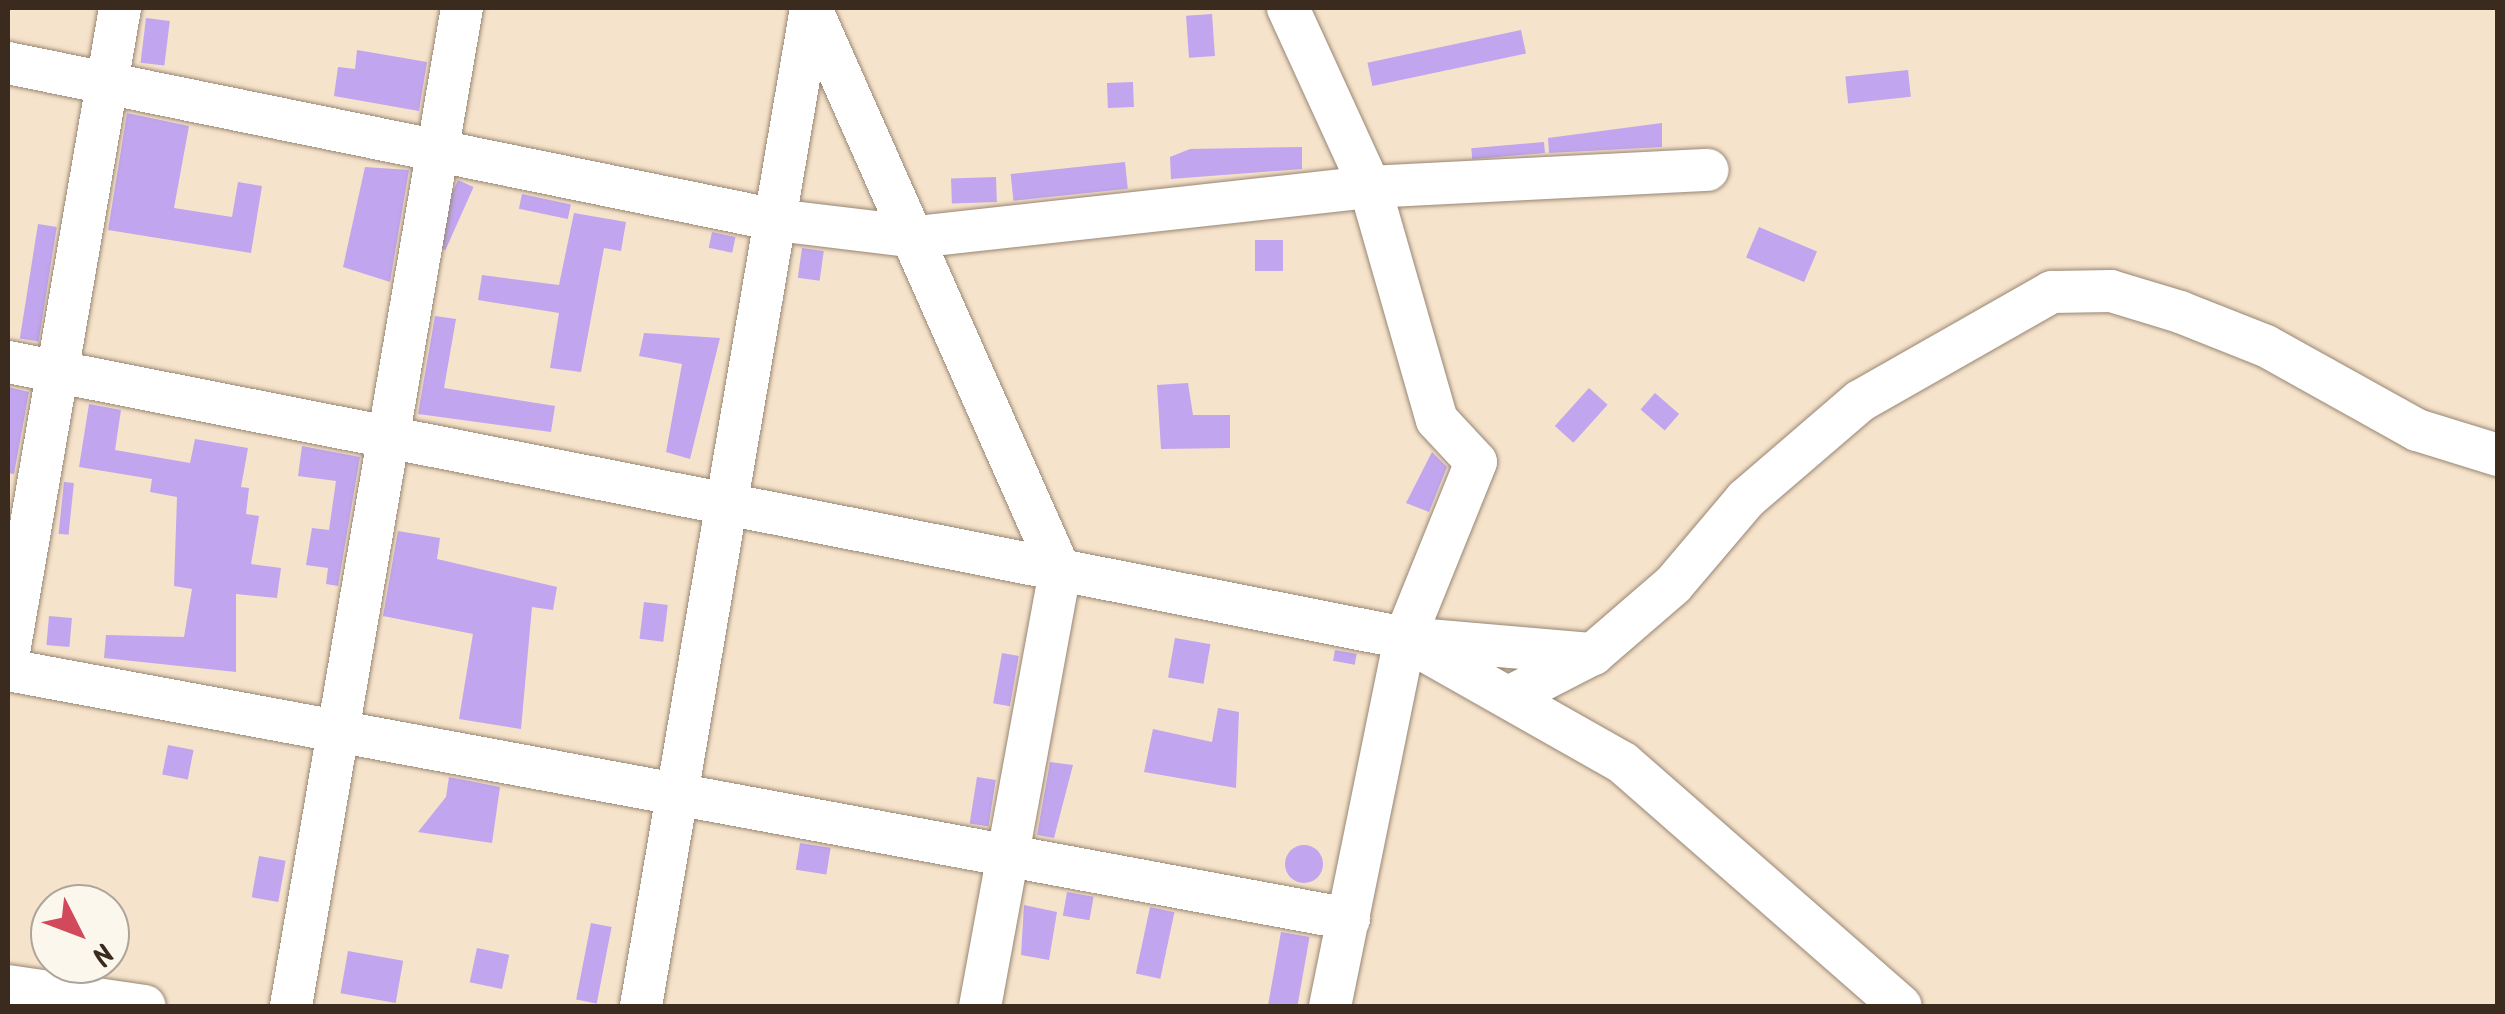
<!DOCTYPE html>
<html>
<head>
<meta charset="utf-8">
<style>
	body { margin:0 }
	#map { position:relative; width:2505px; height:1014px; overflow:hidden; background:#f6e3cb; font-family:Kalam,sans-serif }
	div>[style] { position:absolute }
	.building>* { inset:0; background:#c1a5ee; transform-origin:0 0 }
	.round { border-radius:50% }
	.roads { filter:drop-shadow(0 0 2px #988674) drop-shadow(0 0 2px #988674) }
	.minor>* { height:42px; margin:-21px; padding:0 21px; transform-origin:21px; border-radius:21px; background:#fff }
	span { translate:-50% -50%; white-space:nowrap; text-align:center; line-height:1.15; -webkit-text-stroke:9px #fbf7ec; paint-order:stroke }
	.frame { position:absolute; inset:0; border:10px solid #3b2a1e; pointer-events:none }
	.north { position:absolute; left:30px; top:884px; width:100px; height:100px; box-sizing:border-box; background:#fbf7ec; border:2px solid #aea59a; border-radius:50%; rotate:132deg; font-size:28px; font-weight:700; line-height:40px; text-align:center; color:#3b2a1e }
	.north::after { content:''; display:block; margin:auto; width:35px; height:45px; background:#d1495b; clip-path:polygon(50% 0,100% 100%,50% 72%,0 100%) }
</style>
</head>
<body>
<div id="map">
	<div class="building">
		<div style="left:1212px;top:14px;width:42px;height:26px;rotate:86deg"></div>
		<div style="left:146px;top:18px;width:24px;height:45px;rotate:7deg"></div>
		<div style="left:1521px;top:30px;width:24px;height:157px;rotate:78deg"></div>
		<div style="clip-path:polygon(357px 50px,427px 62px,419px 111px,334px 96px,338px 67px,355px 69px)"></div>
		<div style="left:1908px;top:70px;width:27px;height:63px;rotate:84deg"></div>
		<div style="left:1133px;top:82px;width:25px;height:26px;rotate:88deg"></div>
		<div style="clip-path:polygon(127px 113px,189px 126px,174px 208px,232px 217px,238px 182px,262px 186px,251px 253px,108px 230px)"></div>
		<div style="clip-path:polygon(1662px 123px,1662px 147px,1549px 153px,1548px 138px)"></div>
		<div style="left:1544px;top:142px;width:11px;height:73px;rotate:85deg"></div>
		<div style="clip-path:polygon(1302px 147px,1302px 169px,1171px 179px,1170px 157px,1190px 149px)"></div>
		<div style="left:1125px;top:162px;width:27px;height:115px;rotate:84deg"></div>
		<div style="clip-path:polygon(365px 167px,409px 170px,390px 282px,343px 267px)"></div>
		<div style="left:996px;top:177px;width:25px;height:45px;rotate:88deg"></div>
		<div style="left:458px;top:180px;width:17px;height:69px;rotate:24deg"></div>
		<div style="left:522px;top:194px;width:50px;height:15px;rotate:12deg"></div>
		<div style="clip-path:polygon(574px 213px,626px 222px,621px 251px,604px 248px,581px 372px,550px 368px,559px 313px,478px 300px,482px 275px,559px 285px)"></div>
		<div style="left:38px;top:224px;width:19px;height:116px;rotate:9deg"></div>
		<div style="left:1759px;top:227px;width:63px;height:33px;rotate:23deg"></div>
		<div style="left:712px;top:232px;width:24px;height:16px;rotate:12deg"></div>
		<div style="left:1255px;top:240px;width:28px;height:31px"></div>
		<div style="left:802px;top:248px;width:22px;height:30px;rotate:8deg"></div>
		<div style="clip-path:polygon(435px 316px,456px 319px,444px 388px,555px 406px,551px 432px,418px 414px)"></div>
		<div style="clip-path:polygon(644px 333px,720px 338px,690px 459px,666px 452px,682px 364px,639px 356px)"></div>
		<div style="clip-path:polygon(1188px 383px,1193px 415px,1230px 415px,1230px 448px,1161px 449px,1157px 385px)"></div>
		<div style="clip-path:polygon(8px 387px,29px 392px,14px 474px,8px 473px)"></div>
		<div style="left:1589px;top:388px;width:25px;height:51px;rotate:42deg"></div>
		<div style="left:1655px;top:393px;width:32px;height:22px;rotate:41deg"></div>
		<div style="clip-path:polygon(89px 404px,121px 410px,115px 450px,190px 463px,195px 439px,248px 448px,241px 487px,249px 488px,246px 514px,259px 516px,251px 564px,281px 568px,277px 598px,236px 594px,236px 672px,104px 658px,106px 635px,184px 637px,192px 589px,174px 586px,177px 497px,150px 492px,152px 479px,79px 467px)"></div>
		<div style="clip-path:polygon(302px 446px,360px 457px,338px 586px,326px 584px,328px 568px,306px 565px,312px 528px,329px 530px,336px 481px,298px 476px)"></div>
		<div style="clip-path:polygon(1432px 452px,1447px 467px,1429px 512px,1406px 503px)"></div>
		<div style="left:64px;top:482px;width:10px;height:52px;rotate:6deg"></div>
		<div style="clip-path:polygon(398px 531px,440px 538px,437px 559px,557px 587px,553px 610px,532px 607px,521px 729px,459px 719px,473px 634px,383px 616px)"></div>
		<div style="left:644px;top:602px;width:24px;height:37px;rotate:7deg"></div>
		<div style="left:49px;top:616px;width:23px;height:29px;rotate:5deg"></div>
		<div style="left:1175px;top:638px;width:36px;height:40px;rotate:10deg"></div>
		<div style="left:1335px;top:650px;width:22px;height:11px;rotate:10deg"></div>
		<div style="left:1002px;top:653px;width:17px;height:51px;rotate:10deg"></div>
		<div style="clip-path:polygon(1218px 708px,1239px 712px,1236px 788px,1144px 772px,1153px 729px,1212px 742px)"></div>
		<div style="left:168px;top:745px;width:26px;height:30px;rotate:11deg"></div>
		<div style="clip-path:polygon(1050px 762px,1073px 765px,1054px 838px,1037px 835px)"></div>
		<div style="clip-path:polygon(449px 777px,500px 787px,492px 843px,418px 832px,446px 797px)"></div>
		<div style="left:977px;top:777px;width:19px;height:47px;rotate:9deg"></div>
		<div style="left:800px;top:843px;width:31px;height:27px;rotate:9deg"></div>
		<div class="round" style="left:1285px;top:845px;width:38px;height:38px"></div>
		<div style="left:259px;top:856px;width:27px;height:42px;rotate:10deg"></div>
		<div style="left:1067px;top:892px;width:27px;height:24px;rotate:10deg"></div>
		<div style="clip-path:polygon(1024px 905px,1057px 912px,1049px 960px,1021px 955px)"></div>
		<div style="left:1150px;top:907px;width:25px;height:68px;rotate:12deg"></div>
		<div style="left:591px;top:923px;width:21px;height:78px;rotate:11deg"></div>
		<div style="left:1281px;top:932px;width:29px;height:75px;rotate:10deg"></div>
		<div style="left:477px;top:948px;width:33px;height:35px;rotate:12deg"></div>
		<div style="left:348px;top:951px;width:56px;height:43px;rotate:10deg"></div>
	</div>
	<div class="roads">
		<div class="minor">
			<div style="left:1288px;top:8px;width:197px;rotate:65.4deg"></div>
			<div style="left:1370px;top:187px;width:242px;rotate:74deg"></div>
			<div style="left:1437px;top:420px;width:57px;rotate:47.1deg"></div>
			<div style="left:1476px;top:462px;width:190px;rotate:112deg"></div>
			<div style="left:1405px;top:638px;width:376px;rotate:101.5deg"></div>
			<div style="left:813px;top:13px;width:610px;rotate:66.12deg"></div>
			<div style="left:1060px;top:571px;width:442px;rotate:100.4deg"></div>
			<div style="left:8px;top:63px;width:784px;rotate:11.55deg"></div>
			<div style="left:776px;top:220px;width:141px;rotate:6.9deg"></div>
			<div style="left:916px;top:237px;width:457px;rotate:-6.3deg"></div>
			<div style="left:1370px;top:187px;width:338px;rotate:-2.9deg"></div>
			<div style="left:8px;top:362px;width:1424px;rotate:11.18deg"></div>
			<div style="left:1405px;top:638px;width:189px;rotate:4.9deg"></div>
			<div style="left:1413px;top:644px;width:241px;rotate:29.5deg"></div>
			<div style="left:1623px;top:763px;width:369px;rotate:41.2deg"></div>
			<div style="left:8px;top:658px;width:660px;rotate:-80.22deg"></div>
			<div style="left:8px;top:670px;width:1364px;rotate:10.52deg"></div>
			<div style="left:1509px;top:697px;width:94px;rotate:-27.1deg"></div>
			<div style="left:1593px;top:654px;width:106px;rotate:-40.8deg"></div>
			<div style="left:1673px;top:585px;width:113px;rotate:-49.7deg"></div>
			<div style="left:1746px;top:499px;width:150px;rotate:-40.7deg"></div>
			<div style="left:1860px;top:401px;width:221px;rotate:-29.6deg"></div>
			<div style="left:2052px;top:292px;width:59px;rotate:-1deg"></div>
			<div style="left:2111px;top:291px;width:72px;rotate:16.9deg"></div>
			<div style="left:2180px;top:312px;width:92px;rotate:21.6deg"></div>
			<div style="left:2266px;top:346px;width:173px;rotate:29.1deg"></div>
			<div style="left:2417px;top:430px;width:85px;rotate:17.2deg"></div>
			<div style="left:8px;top:986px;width:138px;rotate:8.3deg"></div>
			<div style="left:291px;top:1006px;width:1013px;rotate:-80.28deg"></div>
			<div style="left:641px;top:1006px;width:1012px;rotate:-80.33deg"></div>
		</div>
	</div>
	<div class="frame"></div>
	<div class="north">N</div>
</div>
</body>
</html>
